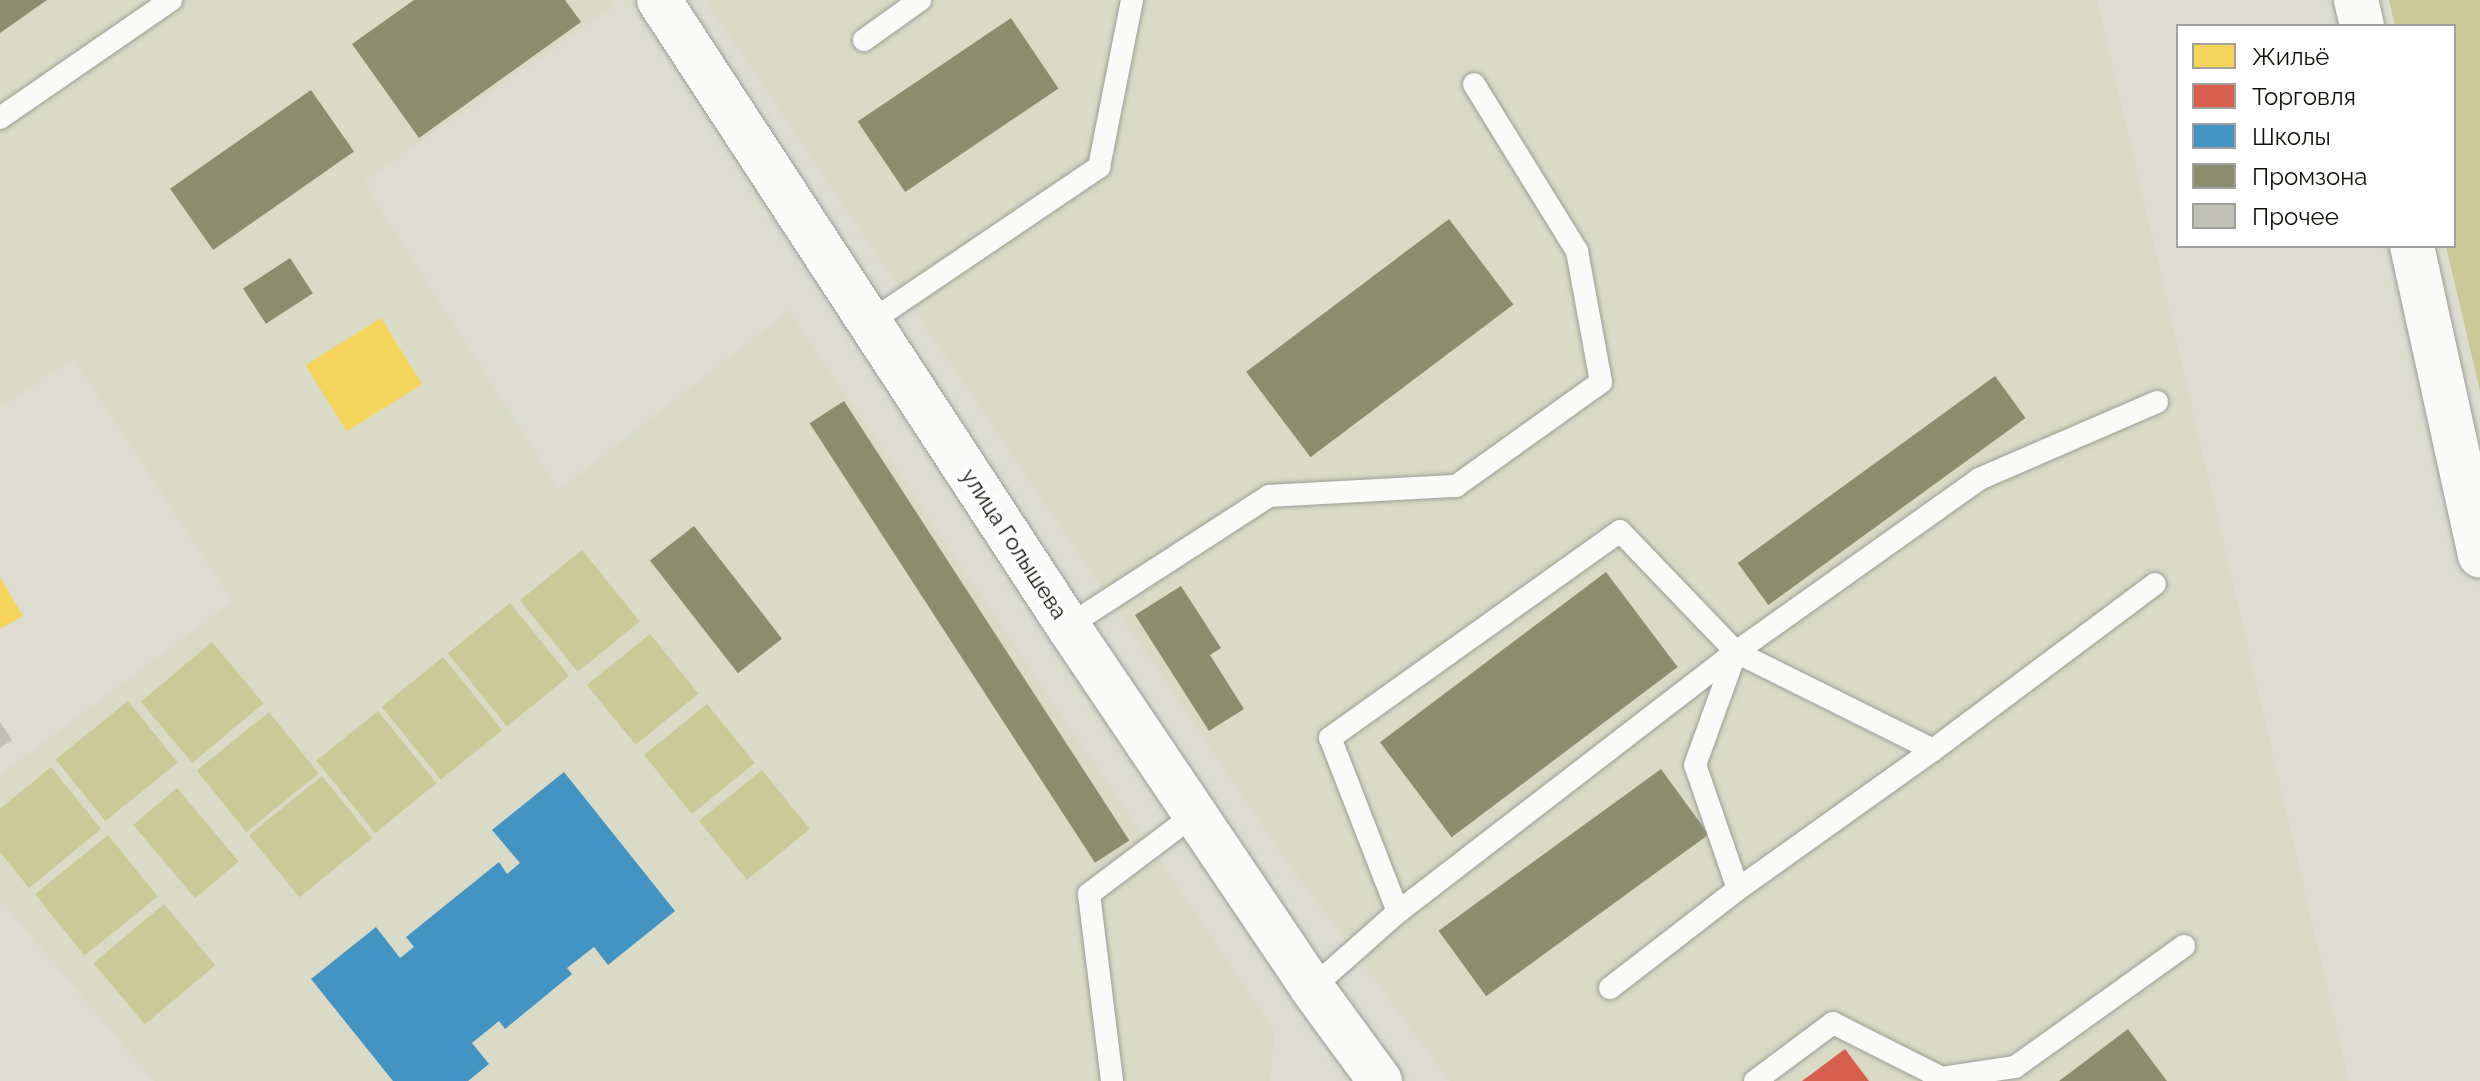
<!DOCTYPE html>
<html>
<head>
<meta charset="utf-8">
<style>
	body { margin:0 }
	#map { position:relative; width:2480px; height:1081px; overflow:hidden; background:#dcdcd1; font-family:Raleway,sans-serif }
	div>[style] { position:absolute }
	.built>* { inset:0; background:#dadbc6 }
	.green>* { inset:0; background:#c9ca97; transform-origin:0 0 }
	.homes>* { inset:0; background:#f6d55c; transform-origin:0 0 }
	.shops>* { inset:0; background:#d6604d }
	.schools>* { inset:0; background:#4393c3 }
	.industry>* { inset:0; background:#8c8c6e; transform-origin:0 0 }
	.building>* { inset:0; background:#c0c0b8 }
	.roads { filter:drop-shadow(0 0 2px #9c9d94) drop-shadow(0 0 2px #9c9d94) }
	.service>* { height:22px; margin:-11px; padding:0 11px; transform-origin:11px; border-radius:11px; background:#fafaf8 }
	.minor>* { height:44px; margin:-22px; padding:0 22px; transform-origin:22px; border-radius:22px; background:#fafaf8 }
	span { translate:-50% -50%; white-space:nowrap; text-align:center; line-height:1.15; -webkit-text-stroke:8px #fff; paint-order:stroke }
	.street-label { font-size:22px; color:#11110a }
	.legend { position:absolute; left:2176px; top:24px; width:280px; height:224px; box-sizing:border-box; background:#fff; border:2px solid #a0a09d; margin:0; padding:10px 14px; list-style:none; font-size:24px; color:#11110a }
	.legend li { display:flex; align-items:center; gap:16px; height:40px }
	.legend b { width:40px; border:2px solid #a0a09d }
</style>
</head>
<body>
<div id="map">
	<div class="built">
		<div style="clip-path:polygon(0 0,611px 0,615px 5px,363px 182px,559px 490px,789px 311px,1275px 1031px,1270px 1081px,154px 1081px,0 899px,0 775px,233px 601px,73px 358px,0 407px)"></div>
		<div style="clip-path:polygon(705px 0,2097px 0,2349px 1081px,1450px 1081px,1288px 863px)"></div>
	</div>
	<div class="green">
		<div style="clip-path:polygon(2389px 0,2480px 0,2480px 391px,2446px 246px,2454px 246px,2454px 26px,2395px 26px)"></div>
		<div style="left:582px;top:550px;width:92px;height:80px;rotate:51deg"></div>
		<div style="left:510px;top:603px;width:94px;height:80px;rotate:51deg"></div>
		<div style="left:650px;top:634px;width:77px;height:81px;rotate:51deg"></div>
		<div style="left:212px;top:642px;width:80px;height:93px;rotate:50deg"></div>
		<div style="left:443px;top:657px;width:94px;height:79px;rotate:51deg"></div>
		<div style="left:128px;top:701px;width:79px;height:93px;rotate:51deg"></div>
		<div style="left:707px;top:704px;width:76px;height:81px;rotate:51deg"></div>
		<div style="left:378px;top:711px;width:93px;height:79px;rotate:51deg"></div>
		<div style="left:269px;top:712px;width:79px;height:93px;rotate:51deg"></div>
		<div style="clip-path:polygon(51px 767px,101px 829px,29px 888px,0 852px,0 809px)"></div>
		<div style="left:762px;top:770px;width:76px;height:81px;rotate:51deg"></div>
		<div style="left:322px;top:776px;width:80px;height:94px;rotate:51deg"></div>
		<div style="left:177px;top:788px;width:96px;height:57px;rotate:50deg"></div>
		<div style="left:108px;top:835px;width:79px;height:94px;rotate:51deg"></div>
		<div style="left:164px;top:904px;width:80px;height:92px;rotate:50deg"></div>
	</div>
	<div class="homes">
		<div style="left:381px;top:318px;width:78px;height:89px;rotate:58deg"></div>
		<div style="clip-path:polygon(0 577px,23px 616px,0 629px)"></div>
	</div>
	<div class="shops">
		<div style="clip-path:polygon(1845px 1049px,1869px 1081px,1802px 1081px)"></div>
	</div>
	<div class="schools">
		<div style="clip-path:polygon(564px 772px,675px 911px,608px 965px,594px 947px,567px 968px,572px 974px,505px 1029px,499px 1021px,472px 1043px,489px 1064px,468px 1081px,393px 1081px,311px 979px,376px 927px,400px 958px,414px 947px,406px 937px,499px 862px,507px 874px,520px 863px,492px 830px)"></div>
	</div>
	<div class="industry">
		<div style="clip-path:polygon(0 0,47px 0,0 33px)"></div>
		<div style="clip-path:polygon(414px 0,565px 0,581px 22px,419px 138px,352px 44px)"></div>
		<div style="left:1011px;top:18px;width:85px;height:185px;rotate:56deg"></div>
		<div style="left:311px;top:90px;width:75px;height:172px;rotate:55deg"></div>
		<div style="left:1449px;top:219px;width:107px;height:254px;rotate:53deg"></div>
		<div style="left:290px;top:258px;width:42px;height:56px;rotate:57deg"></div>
		<div style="left:1995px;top:376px;width:52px;height:318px;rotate:54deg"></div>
		<div style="left:844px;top:401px;width:524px;height:41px;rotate:57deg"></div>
		<div style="left:694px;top:526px;width:143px;height:56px;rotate:52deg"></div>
		<div style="left:1606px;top:572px;width:119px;height:283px;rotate:53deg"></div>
		<div style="clip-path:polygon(1181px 586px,1221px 648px,1210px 655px,1244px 709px,1209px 731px,1135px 615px)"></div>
		<div style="left:1661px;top:769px;width:81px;height:275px;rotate:54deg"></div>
		<div style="clip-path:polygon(2128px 1029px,2167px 1081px,2059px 1081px)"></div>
	</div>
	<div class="building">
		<div style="clip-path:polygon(0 722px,12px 740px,0 748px)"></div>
	</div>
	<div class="roads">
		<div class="service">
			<div style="left:864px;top:40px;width:69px;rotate:-35.5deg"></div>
			<div style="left:0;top:118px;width:208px;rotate:-34.6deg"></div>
			<div style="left:870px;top:322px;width:277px;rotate:-34.1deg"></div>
			<div style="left:1099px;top:167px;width:170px;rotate:-78.8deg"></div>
			<div style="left:1068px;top:626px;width:239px;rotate:-32.9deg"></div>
			<div style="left:1269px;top:496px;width:187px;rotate:-3.1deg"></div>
			<div style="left:1456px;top:486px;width:178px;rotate:-35.6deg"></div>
			<div style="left:1601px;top:382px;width:133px;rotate:-100.4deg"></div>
			<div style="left:1577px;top:251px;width:196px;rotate:-121.7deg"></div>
			<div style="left:1933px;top:750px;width:277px;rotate:-36.8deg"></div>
			<div style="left:1398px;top:912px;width:187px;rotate:-111.3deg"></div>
			<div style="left:1330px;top:738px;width:356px;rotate:-35.5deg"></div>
			<div style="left:1620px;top:531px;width:168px;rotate:46.2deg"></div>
			<div style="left:1312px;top:988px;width:115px;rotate:-41.5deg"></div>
			<div style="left:1398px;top:912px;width:426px;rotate:-37.6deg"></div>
			<div style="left:1736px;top:652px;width:220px;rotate:26.4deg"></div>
			<div style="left:1933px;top:750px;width:239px;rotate:144.5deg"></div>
			<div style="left:1738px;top:889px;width:131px;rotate:-109.1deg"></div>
			<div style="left:1695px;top:765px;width:120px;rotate:-70.1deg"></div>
			<div style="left:1736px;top:652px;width:298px;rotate:-35.4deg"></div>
			<div style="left:1979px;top:479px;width:194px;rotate:-23.4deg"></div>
			<div style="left:1610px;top:988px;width:162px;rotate:-37.7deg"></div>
			<div style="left:1112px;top:1081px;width:188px;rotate:-97deg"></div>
			<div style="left:1089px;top:894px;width:133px;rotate:-37deg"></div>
			<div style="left:1755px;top:1081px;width:97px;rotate:-36.6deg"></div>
			<div style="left:1833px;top:1023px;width:122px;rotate:26.8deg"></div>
			<div style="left:1942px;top:1081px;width:3px;rotate:-90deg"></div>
			<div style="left:1942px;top:1078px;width:74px;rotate:-8.6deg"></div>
			<div style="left:2015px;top:1067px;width:208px;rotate:-35.6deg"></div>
		</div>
		<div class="minor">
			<div style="left:659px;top:0;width:748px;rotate:56.84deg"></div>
			<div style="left:1068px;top:626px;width:437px;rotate:56deg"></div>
			<div style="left:1312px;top:988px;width:115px;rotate:53.8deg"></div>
			<div style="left:2356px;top:0;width:27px;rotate:77deg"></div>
			<div style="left:2412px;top:246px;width:317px;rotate:77.6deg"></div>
		</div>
	</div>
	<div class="street-label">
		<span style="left:1014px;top:544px;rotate:57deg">улица Голышева</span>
	</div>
	<ul class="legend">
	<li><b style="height:22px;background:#f6d55c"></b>Жильё</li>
	<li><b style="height:22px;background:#d6604d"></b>Торговля</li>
	<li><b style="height:22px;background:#4393c3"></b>Школы</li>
	<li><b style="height:22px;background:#8c8c6e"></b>Промзона</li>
	<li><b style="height:22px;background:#c0c0b8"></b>Прочее</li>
	</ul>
</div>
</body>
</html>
